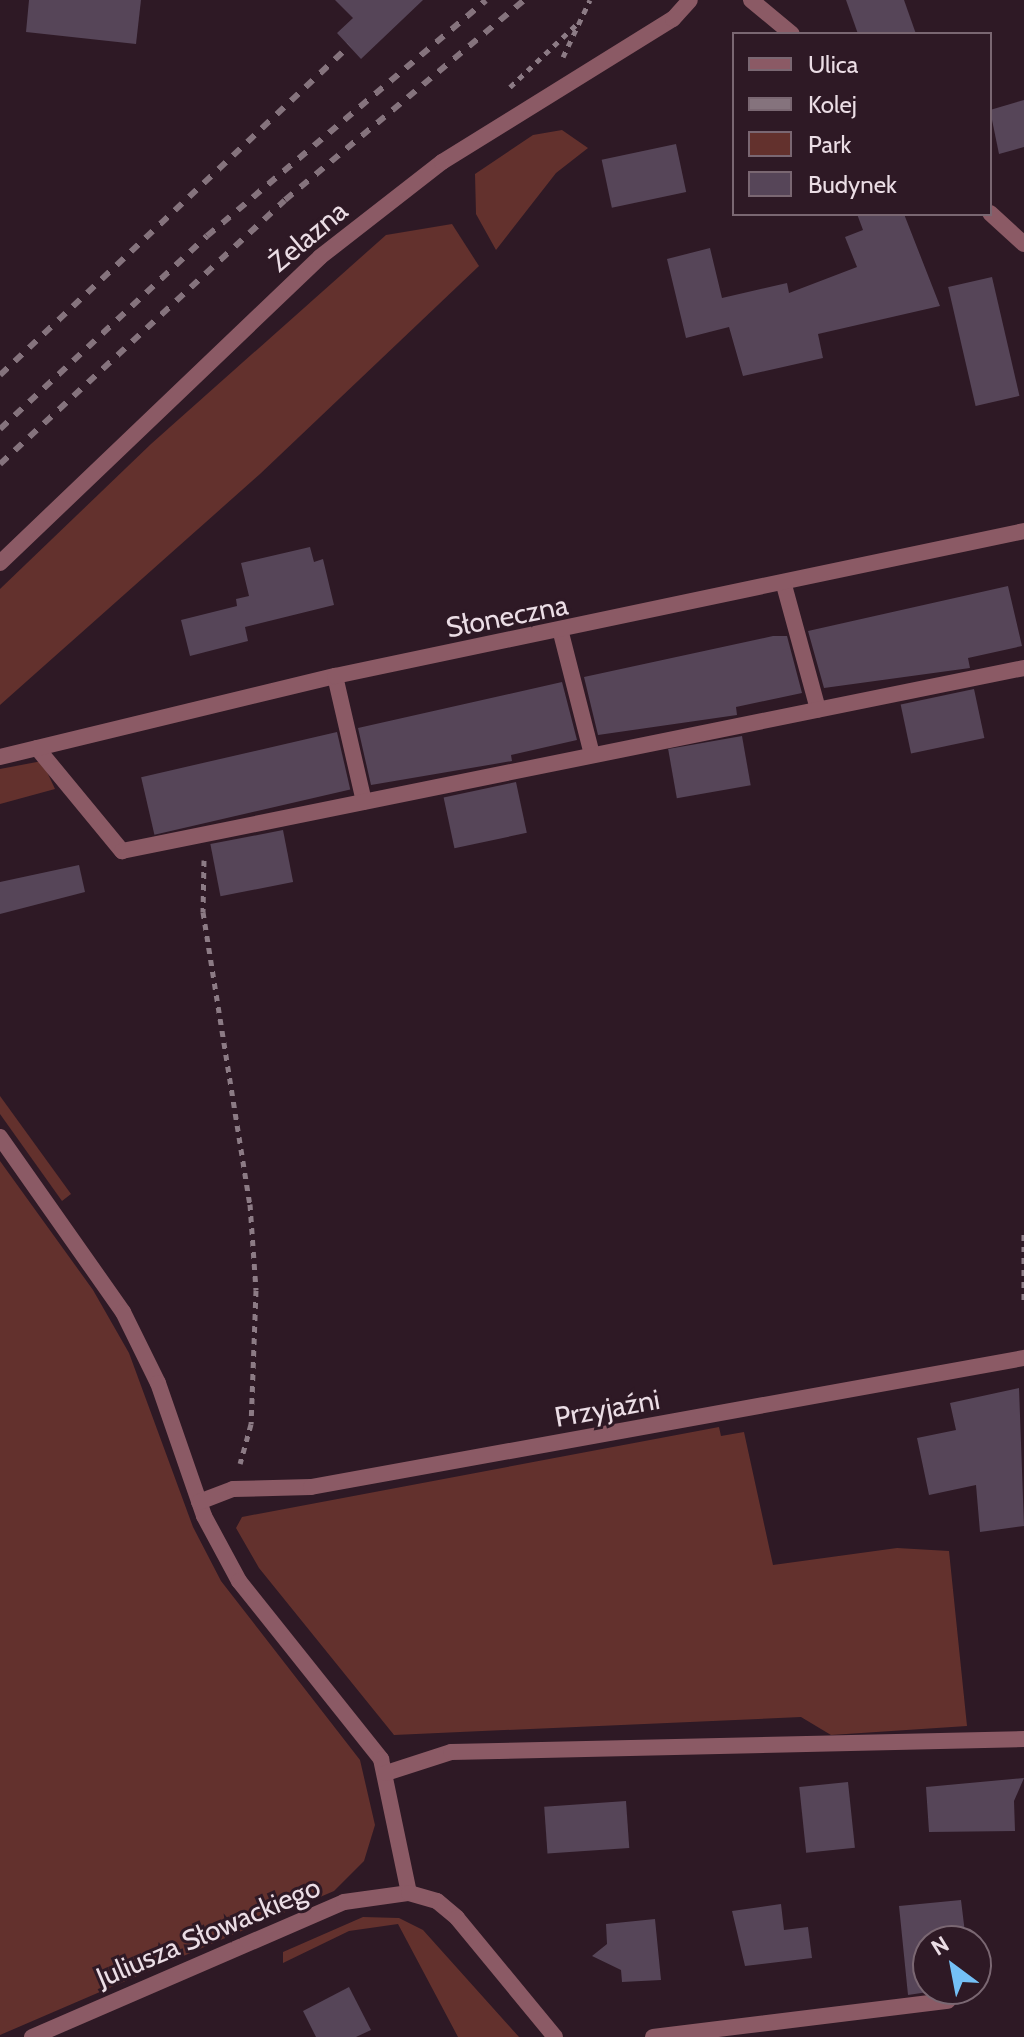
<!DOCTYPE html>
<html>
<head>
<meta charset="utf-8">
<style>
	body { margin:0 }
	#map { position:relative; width:1024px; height:2037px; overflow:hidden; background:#2e1925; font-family:Cabin,sans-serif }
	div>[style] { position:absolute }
	.green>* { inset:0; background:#63312d }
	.building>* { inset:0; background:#564558; transform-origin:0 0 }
	.path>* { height:5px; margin-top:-2.5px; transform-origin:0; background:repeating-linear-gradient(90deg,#8c7b85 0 6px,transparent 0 12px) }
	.lane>* { height:16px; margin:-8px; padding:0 8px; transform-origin:8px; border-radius:8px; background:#8b5a65 }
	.street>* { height:16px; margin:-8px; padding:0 8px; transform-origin:8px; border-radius:8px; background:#8b5a65 }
	.rail>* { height:6px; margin-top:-3px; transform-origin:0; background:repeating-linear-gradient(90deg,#85737d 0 10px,transparent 0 20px) }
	span { translate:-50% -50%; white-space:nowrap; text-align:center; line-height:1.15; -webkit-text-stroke:6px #2e1925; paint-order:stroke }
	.street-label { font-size:28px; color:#ebdde5 }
	.legend { position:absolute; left:732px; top:32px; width:260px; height:184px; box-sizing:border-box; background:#2e1925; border:2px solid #7a6772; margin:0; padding:10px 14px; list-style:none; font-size:24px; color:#ebdde5 }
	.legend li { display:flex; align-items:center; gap:16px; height:40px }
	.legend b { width:40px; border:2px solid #7a6772 }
	.north { position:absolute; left:912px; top:1925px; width:80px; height:80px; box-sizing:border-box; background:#2e1925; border:2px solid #7a6772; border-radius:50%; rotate:328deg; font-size:22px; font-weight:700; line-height:32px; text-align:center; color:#ebdde5 }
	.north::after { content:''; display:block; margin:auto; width:28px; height:36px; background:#74c0f6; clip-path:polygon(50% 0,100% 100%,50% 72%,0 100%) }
</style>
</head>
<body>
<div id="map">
	<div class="green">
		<div style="clip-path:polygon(562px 130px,588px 148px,556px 173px,496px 250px,476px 214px,475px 174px,533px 135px)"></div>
		<div style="clip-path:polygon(452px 224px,479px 266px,260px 474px,0 705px,0 589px,151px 444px,386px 235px)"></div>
		<div style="clip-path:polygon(42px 761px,55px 789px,0 804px,0 769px)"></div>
		<div style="clip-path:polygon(0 1096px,71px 1194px,62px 1201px,0 1114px)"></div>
		<div style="clip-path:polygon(0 1161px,93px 1290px,129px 1353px,193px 1527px,221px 1581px,360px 1760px,375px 1825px,364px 1861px,334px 1891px,0 2035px)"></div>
		<div style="clip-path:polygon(719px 1427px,721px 1436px,744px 1432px,773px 1565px,897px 1548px,949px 1551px,967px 1726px,831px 1735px,801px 1717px,394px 1735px,259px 1568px,236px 1528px,242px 1517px)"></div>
		<div style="clip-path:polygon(363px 1917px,399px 1918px,423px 1930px,519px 2037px,458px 2037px,398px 1924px,349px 1931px,283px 1963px,283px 1952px)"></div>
	</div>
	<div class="building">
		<div style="clip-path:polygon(29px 0,141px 0,136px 44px,26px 32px)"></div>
		<div style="clip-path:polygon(335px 0,423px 0,361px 59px,337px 33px,353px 18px)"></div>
		<div style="clip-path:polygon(846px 0,904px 0,916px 34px,858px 34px)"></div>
		<div style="clip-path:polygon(1024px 100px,1024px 147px,999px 154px,990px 110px)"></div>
		<div style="left:676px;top:144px;width:49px;height:76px;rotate:78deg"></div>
		<div style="clip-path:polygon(857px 214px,904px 214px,940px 306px,818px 334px,823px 358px,743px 376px,729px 327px,686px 338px,667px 259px,710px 248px,722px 298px,787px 283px,789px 293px,857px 267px,845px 237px,863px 230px)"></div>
		<div style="left:992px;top:277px;width:122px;height:45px;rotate:77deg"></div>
		<div style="clip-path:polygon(310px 547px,314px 562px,323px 559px,334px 605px,245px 627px,248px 641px,190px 656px,181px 620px,237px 606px,236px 599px,249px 596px,241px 563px)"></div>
		<div style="clip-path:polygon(1008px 586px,1022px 646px,968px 658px,970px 668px,824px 688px,808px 631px)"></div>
		<div style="clip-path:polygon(773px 636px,787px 636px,802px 693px,736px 707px,737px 715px,598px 735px,584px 677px)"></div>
		<div style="clip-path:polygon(562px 682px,577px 740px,511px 755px,512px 761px,371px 785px,358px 728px)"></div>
		<div style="left:974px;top:689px;width:50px;height:75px;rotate:78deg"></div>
		<div style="left:337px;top:732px;width:59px;height:201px;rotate:77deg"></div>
		<div style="left:742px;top:736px;width:50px;height:75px;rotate:80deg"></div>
		<div style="left:516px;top:782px;width:52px;height:74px;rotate:78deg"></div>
		<div style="left:283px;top:830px;width:53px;height:74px;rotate:79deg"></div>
		<div style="clip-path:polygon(79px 865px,85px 892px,0 914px,0 882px)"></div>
		<div style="clip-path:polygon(1019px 1388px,1024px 1526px,980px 1532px,976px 1485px,929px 1495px,917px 1438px,956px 1430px,950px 1403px)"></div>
		<div style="clip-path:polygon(1024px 1778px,1014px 1801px,1015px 1831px,929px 1832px,926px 1787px)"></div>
		<div style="left:848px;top:1782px;width:66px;height:49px;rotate:84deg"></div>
		<div style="left:626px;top:1801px;width:47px;height:82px;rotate:86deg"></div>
		<div style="clip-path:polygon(961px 1900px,966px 1941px,928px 1941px,928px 1992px,908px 1995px,899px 1906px)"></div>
		<div style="clip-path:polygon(781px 1904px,784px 1930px,808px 1927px,812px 1958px,745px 1966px,732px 1911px)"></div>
		<div style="clip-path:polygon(655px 1919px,661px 1980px,622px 1982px,621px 1970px,592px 1956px,607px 1944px,606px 1924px)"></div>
		<div style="clip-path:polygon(349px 1987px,371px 2030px,356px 2037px,316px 2037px,303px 2011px)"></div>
	</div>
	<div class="path">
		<div style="left:563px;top:57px;width:63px;rotate:-64.7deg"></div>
		<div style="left:510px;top:87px;width:95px;rotate:-43.3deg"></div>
		<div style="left:204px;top:860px;width:52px;rotate:91.1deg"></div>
		<div style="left:203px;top:912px;width:296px;rotate:80.9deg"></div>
		<div style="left:250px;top:1204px;width:86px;rotate:86deg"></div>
		<div style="left:256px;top:1290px;width:134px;rotate:92.1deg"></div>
		<div style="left:251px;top:1424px;width:41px;rotate:105.4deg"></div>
		<div style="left:1024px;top:1234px;width:71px;rotate:90deg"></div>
	</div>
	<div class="lane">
		<div style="left:784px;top:585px;width:129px;rotate:74.7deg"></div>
		<div style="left:561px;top:633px;width:126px;rotate:75.7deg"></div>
		<div style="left:335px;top:676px;width:129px;rotate:77deg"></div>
		<div style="left:37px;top:748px;width:134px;rotate:50.5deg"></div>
		<div style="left:122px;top:851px;width:920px;rotate:-11.47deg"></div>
	</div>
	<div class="street">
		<div style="left:751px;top:0;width:53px;rotate:39.7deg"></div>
		<div style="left:990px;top:213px;width:46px;rotate:42.4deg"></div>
		<div style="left:0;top:563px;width:443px;rotate:-43.7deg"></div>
		<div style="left:320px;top:257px;width:155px;rotate:-37.9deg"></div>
		<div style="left:442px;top:162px;width:272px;rotate:-31.8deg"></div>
		<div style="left:673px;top:19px;width:25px;rotate:-48deg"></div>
		<div style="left:0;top:757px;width:345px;rotate:-13.6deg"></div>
		<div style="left:335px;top:676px;width:704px;rotate:-11.88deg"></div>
		<div style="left:0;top:1137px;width:214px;rotate:54.9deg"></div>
		<div style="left:123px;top:1312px;width:79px;rotate:63.8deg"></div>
		<div style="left:158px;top:1383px;width:141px;rotate:70.9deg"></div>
		<div style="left:204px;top:1516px;width:74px;rotate:61.7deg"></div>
		<div style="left:239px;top:1581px;width:228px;rotate:51.4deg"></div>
		<div style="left:381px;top:1759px;width:137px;rotate:78.2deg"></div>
		<div style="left:199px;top:1502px;width:36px;rotate:-21deg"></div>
		<div style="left:233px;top:1489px;width:78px;rotate:-1.5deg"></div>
		<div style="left:311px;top:1487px;width:725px;rotate:-10.26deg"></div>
		<div style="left:386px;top:1773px;width:68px;rotate:-17.9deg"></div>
		<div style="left:451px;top:1752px;width:573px;rotate:-1.3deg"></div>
		<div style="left:32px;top:2037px;width:340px;rotate:-23.4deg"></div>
		<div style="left:344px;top:1902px;width:66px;rotate:-7.9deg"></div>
		<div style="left:409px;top:1893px;width:29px;rotate:16deg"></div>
		<div style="left:437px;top:1901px;width:26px;rotate:40deg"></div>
		<div style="left:457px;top:1918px;width:154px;rotate:50.5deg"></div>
		<div style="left:653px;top:2037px;width:297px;rotate:-7deg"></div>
	</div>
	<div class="rail">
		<div style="left:0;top:375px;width:480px;rotate:-43.3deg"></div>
		<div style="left:0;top:429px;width:283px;rotate:-43deg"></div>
		<div style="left:207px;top:236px;width:365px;rotate:-40.2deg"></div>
		<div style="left:0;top:464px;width:388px;rotate:-42.8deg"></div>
		<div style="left:285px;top:200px;width:312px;rotate:-39.9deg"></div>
	</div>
	<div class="street-label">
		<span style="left:308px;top:236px;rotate:-40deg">Żelazna</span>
		<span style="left:507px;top:616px;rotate:-11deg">Słoneczna</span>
		<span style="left:607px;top:1408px;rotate:-10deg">Przyjaźni</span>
		<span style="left:208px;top:1932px;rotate:-23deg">Juliusza Słowackiego</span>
	</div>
	<ul class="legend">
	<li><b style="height:10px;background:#8b5a65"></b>Ulica</li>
	<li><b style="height:10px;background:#85737d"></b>Kolej</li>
	<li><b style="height:22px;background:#63312d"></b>Park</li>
	<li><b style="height:22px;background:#564558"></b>Budynek</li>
	</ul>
	<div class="north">N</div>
</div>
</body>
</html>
